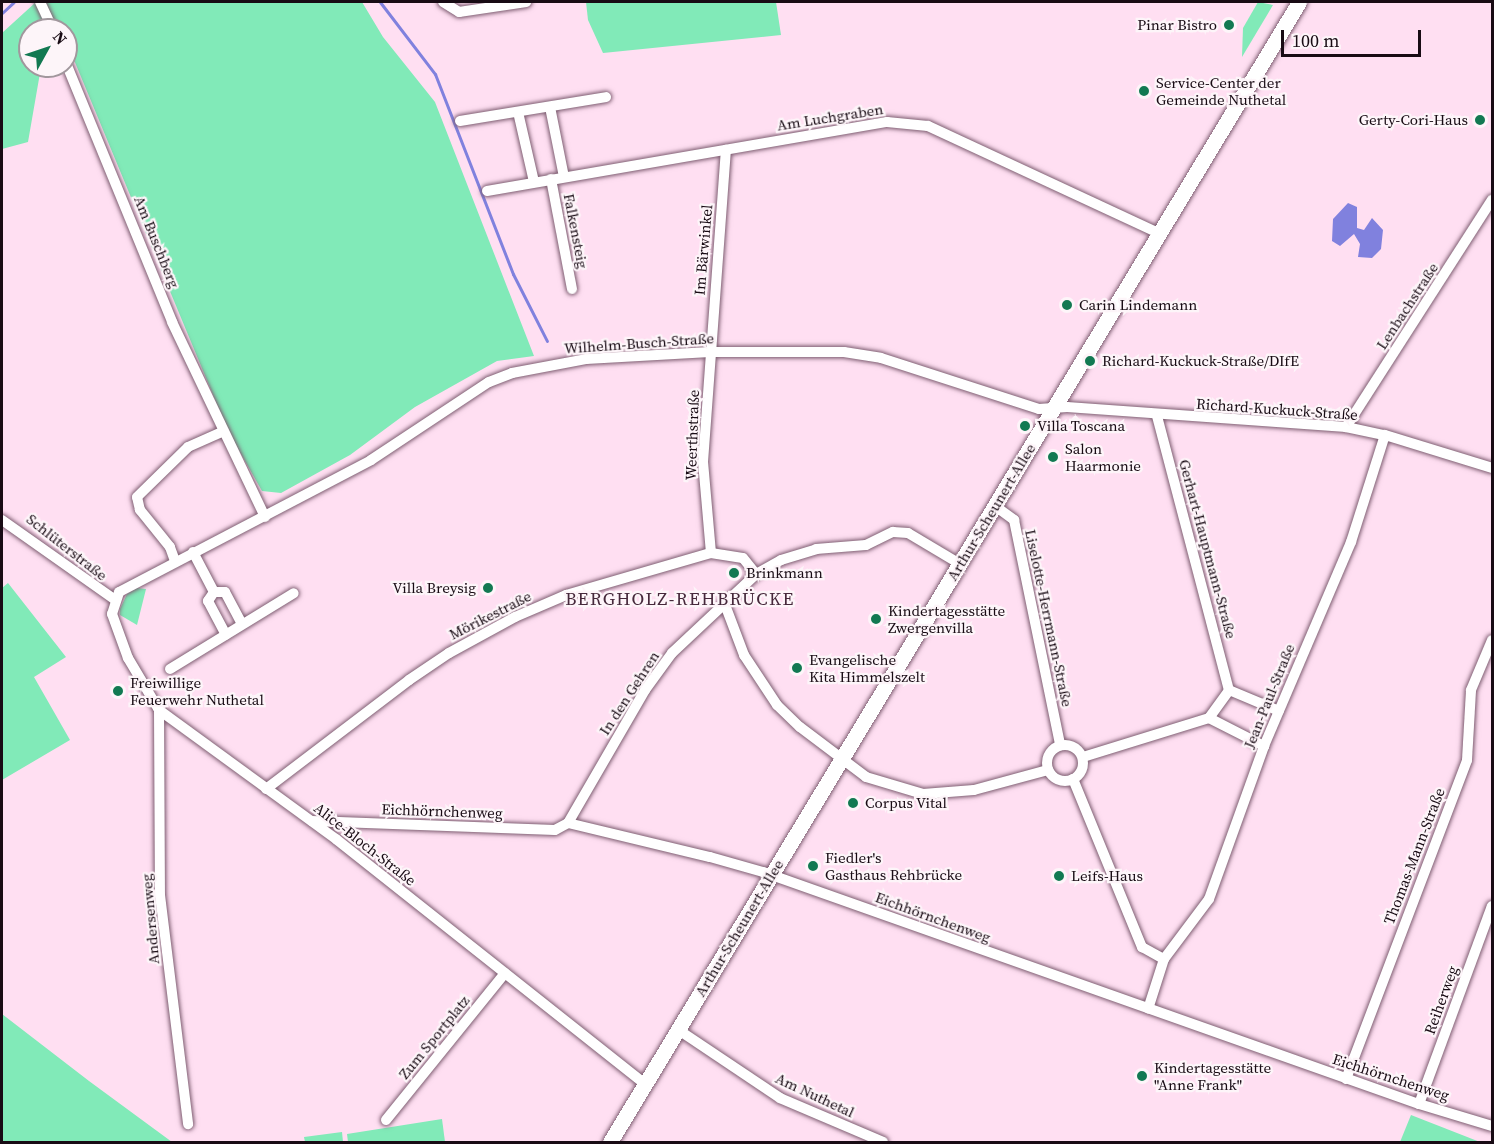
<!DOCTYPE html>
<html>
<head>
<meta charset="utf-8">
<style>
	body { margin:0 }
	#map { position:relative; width:1494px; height:1144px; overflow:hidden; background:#ffdff2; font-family:"Source Serif 4",serif }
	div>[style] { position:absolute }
	.green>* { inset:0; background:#81eab8 }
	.water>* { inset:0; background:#8081de }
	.stream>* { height:3px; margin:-1.5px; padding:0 1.5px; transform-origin:1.5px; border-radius:1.5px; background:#8081de }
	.roads { filter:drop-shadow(0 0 2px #7f5e72) drop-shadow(0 0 2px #7f5e72) }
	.street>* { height:10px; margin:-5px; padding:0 5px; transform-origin:5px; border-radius:5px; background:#fff }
	.street>.ring { margin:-5px; padding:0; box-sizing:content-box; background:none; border:10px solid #fff; border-radius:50% }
	.secondary>* { height:15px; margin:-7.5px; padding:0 7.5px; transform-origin:7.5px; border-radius:7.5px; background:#fff }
	.dots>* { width:16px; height:16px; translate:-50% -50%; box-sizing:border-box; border:3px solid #fdf5f9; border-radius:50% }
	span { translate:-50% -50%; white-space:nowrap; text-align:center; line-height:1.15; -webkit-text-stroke:4.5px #fdf5f9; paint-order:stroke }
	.poi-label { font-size:15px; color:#180b14 }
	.right { translate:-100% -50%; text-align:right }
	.left { translate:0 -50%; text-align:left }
	.street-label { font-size:15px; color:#180b14 }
	.quarter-label { font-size:18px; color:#46283b; letter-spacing:1.5px }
	.frame { position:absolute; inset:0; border:3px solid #180b14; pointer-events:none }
	.north { position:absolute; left:18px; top:18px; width:60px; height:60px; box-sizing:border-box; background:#fdf5f9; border:2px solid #a1979d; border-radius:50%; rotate:50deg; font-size:16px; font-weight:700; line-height:24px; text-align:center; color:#180b14 }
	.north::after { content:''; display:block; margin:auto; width:21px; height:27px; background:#127952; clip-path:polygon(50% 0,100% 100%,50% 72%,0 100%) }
	.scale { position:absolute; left:1281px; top:30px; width:140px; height:27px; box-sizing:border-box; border:3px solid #180b14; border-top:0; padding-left:8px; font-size:18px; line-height:21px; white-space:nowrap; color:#180b14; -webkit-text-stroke:4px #fdf5f9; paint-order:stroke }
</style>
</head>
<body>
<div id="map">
	<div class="green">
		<div style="clip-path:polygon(36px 2px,362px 2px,383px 37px,435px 102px,534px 356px,497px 361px,415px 407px,350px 455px,281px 493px,262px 491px,228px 431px,74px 60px,66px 63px,66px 30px,30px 30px,30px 66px,58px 66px,40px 73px,28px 142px,2px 149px,2px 33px)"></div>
		<div style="clip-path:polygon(586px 2px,776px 2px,781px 35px,603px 53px,588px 20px)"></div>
		<div style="clip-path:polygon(1258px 2px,1273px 5px,1242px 57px,1243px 28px)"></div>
		<div style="clip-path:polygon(8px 583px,66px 657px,34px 677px,70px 740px,2px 780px,2px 588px)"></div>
		<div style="clip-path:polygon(137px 588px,146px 589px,137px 625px,120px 615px,120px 609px,127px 594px)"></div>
		<div style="clip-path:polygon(2px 1014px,89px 1081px,172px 1142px,2px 1142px)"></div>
		<div style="clip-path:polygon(1411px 1115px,1480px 1142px,1400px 1142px)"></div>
		<div style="clip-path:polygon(442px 1119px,445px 1142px,348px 1142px,347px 1134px)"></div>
		<div style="clip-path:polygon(342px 1132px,343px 1142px,305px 1142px,304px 1137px)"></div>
	</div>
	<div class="water">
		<div style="clip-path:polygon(1348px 203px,1357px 207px,1357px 228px,1364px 230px,1372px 218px,1383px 230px,1381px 249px,1372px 258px,1358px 257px,1360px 244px,1354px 234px,1340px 246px,1332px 241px,1333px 219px)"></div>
	</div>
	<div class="stream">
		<div style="left:380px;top:2px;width:91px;rotate:52.6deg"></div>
		<div style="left:435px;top:74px;width:215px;rotate:68.7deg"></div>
		<div style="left:513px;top:274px;width:75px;rotate:63.1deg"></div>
		<div style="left:2px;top:13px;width:16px;rotate:-43deg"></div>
	</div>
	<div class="roads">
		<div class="street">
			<div style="left:40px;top:2px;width:31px;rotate:65deg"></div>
			<div style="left:443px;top:2px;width:19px;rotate:32deg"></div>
			<div style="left:459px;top:12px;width:68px;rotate:-8.5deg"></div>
			<div style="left:66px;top:63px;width:280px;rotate:67.7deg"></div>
			<div style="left:172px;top:322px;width:216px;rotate:64.5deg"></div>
			<div style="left:550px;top:107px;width:71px;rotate:78.7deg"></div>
			<div style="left:518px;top:112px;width:72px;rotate:77.1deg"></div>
			<div style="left:460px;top:121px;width:148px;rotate:-9.3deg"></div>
			<div style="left:551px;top:179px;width:112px;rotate:79.2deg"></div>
			<div style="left:487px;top:191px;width:406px;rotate:-9.8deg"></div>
			<div style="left:887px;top:122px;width:41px;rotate:5.6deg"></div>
			<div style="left:928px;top:126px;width:255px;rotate:24.9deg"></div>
			<div style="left:1157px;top:416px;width:283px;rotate:75.3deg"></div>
			<div style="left:1229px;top:690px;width:54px;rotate:22.8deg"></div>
			<div style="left:1346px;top:427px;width:270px;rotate:-57.3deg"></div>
			<div style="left:995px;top:506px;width:24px;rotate:36deg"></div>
			<div style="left:1014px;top:520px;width:230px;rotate:78.4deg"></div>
			<div style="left:2px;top:520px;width:137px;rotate:35.2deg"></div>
			<div style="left:193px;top:552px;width:45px;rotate:62.3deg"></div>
			<div style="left:711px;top:553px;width:91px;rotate:-95deg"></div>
			<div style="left:703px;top:462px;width:313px;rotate:-85.8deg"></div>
			<div style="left:175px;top:561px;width:15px;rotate:-110deg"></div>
			<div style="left:170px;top:547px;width:48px;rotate:-129deg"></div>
			<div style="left:140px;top:510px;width:13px;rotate:-103deg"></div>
			<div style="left:137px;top:497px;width:71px;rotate:-44.4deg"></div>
			<div style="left:188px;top:447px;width:37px;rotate:-24deg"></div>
			<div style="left:214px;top:592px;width:11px;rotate:124deg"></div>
			<div style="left:208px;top:601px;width:38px;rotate:62deg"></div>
			<div style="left:214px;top:592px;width:11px"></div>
			<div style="left:225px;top:592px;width:36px;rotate:62deg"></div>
			<div style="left:724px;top:602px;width:57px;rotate:69.3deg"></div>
			<div style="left:744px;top:655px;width:60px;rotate:56.6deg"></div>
			<div style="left:777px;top:705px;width:32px;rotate:44deg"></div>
			<div style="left:800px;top:727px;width:83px;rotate:37.1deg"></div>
			<div style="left:866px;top:777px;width:59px;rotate:16.6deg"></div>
			<div style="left:923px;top:794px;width:51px;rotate:-4.5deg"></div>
			<div style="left:974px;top:790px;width:77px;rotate:-15.1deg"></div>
			<div style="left:170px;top:669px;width:145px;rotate:-31.5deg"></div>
			<div style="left:159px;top:710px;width:185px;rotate:89.7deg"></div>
			<div style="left:160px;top:895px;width:231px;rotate:83deg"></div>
			<div style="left:1209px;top:718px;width:34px;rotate:-54deg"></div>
			<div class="ring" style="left:1047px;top:745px;width:26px;height:26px"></div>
			<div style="left:1083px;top:757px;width:132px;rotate:-17.2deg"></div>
			<div style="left:1209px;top:718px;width:62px;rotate:27deg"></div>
			<div style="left:1073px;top:779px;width:182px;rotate:67.7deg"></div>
			<div style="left:1142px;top:947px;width:25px;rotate:29deg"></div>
			<div style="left:1164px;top:959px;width:52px;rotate:107.7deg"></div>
			<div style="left:266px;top:789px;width:180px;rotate:-37.3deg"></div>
			<div style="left:409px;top:680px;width:48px;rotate:-34deg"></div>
			<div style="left:449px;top:653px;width:75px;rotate:-28.6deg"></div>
			<div style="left:515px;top:617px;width:56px;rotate:-23.3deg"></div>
			<div style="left:566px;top:595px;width:151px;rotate:-16.2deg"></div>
			<div style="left:711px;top:553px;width:32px;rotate:9deg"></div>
			<div style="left:743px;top:558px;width:21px;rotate:51deg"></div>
			<div style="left:312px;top:821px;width:243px;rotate:2.1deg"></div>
			<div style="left:555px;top:830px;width:15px;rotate:-28deg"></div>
			<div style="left:568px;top:823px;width:146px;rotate:13.5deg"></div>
			<div style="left:710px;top:857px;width:55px;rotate:15.8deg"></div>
			<div style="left:763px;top:872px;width:696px;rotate:19.48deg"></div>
			<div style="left:1419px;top:1104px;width:76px;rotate:16.8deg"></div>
			<div style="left:568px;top:823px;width:154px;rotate:-59.9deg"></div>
			<div style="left:645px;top:690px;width:46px;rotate:-53.9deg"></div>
			<div style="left:672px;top:653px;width:115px;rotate:-43.2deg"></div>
			<div style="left:756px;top:574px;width:29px;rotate:-29deg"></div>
			<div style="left:781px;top:560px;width:37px;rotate:-17deg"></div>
			<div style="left:816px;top:549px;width:50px;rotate:-4.6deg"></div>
			<div style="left:866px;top:545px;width:30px;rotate:-26deg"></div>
			<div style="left:893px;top:532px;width:15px;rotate:4deg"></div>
			<div style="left:908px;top:533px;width:61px;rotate:30.8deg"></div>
			<div style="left:1164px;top:959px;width:75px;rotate:-53.1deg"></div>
			<div style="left:1209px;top:899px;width:163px;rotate:-70.2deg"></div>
			<div style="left:1264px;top:746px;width:222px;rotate:-66.9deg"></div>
			<div style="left:1351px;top:542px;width:112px;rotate:-72.4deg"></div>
			<div style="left:677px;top:1029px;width:124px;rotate:33.8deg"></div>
			<div style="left:780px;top:1098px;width:112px;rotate:23.1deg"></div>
			<div style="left:1346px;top:1079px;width:341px;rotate:-69.2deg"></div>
			<div style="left:1467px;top:760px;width:70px;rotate:-86.7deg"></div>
			<div style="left:1471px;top:690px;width:54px;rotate:-67.2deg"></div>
			<div style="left:645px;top:1084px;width:394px;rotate:-141.6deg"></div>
			<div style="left:336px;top:839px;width:219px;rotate:-143.9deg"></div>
			<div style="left:159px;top:710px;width:61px;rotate:-120.8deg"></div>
			<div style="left:128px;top:658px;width:47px;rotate:-110deg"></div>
			<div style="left:112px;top:614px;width:23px;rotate:-72deg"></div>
			<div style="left:119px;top:592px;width:284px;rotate:-27.6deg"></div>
			<div style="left:371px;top:460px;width:141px;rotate:-33.5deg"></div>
			<div style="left:489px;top:382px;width:25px;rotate:-21deg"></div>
			<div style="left:512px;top:373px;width:75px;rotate:-10.7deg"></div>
			<div style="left:586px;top:359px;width:124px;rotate:-3.2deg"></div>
			<div style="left:710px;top:352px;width:134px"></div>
			<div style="left:844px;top:352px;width:37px;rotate:9deg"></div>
			<div style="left:881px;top:358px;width:166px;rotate:17.9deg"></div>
			<div style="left:1039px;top:409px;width:28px;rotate:-4deg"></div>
			<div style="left:1067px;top:407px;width:280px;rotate:4.1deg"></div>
			<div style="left:1346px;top:427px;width:40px;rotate:12deg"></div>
			<div style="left:1385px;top:435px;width:112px;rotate:17.1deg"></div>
			<div style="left:1419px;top:1104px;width:211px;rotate:-69.8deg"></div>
			<div style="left:386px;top:1120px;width:189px;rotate:-51deg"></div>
		</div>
		<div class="secondary">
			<div style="left:610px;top:1142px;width:1332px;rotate:-58.85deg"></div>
		</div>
	</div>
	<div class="dots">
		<div style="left:1229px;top:25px;background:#127952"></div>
		<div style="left:1144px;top:91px;background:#127952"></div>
		<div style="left:1480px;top:120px;background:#127952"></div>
		<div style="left:1067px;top:305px;background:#127952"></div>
		<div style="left:1090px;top:361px;background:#127952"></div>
		<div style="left:1025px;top:426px;background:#127952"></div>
		<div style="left:1053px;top:457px;background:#127952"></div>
		<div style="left:734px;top:573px;background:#127952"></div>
		<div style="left:488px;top:588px;background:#127952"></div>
		<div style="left:876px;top:619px;background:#127952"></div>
		<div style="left:797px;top:668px;background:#127952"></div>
		<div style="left:118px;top:691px;background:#127952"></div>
		<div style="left:853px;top:803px;background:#127952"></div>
		<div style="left:813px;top:866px;background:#127952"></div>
		<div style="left:1059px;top:876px;background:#127952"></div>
		<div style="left:1142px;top:1076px;background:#127952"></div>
	</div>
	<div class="poi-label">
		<span class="right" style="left:1217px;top:25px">Pinar Bistro</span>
		<span class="left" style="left:1156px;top:91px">Service-Center der<br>Gemeinde Nuthetal</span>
		<span class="right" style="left:1468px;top:120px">Gerty-Cori-Haus</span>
		<span class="left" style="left:1079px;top:305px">Carin Lindemann</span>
		<span class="left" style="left:1102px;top:361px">Richard-Kuckuck-Straße/DIfE</span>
		<span class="left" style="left:1037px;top:426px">Villa Toscana</span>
		<span class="left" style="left:1065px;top:457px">Salon<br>Haarmonie</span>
		<span class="left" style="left:746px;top:573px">Brinkmann</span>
		<span class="right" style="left:476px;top:588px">Villa Breysig</span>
		<span class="left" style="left:888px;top:619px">Kindertagesstätte<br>Zwergenvilla</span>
		<span class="left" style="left:809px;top:668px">Evangelische<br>Kita Himmelszelt</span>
		<span class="left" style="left:130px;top:691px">Freiwillige<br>Feuerwehr Nuthetal</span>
		<span class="left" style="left:865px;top:803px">Corpus Vital</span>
		<span class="left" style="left:825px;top:866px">Fiedler's<br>Gasthaus Rehbrücke</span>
		<span class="left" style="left:1071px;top:876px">Leifs-Haus</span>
		<span class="left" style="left:1154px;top:1076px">Kindertagesstätte<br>"Anne Frank"</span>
	</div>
	<div class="street-label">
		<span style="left:830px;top:117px;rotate:-9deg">Am Luchgraben</span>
		<span style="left:576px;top:231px;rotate:79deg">Falkensteig</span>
		<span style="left:157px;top:242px;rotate:68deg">Am Buschberg</span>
		<span style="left:703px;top:250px;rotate:-85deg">Im Bärwinkel</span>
		<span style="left:1407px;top:306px;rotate:-57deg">Lenbachstraße</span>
		<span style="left:639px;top:343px;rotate:-4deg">Wilhelm-Busch-Straße</span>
		<span style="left:1277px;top:409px;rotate:4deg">Richard-Kuckuck-Straße</span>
		<span style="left:692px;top:435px;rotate:-88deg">Weerthstraße</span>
		<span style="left:991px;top:512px;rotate:-59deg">Arthur-Scheunert-Allee</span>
		<span style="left:67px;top:547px;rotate:38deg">Schlüterstraße</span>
		<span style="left:1208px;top:549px;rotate:75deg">Gerhart-Hauptmann-Straße</span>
		<span style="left:490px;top:615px;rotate:-27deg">Mörikestraße</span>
		<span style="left:1049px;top:618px;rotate:78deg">Liselotte-Herrmann-Straße</span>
		<span style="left:629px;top:693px;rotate:-57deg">In den Gehren</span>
		<span style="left:1269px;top:696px;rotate:-68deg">Jean-Paul-Straße</span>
		<span style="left:442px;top:811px;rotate:2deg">Eichhörnchenweg</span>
		<span style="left:365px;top:844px;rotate:38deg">Alice-Bloch-Straße</span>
		<span style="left:1414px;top:856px;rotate:-69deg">Thomas-Mann-Straße</span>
		<span style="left:933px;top:917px;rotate:20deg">Eichhörnchenweg</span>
		<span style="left:150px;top:919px;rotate:-95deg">Andersenweg</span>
		<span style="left:739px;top:928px;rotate:-59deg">Arthur-Scheunert-Allee</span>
		<span style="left:1441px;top:1000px;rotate:-70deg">Reiherweg</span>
		<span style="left:434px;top:1037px;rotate:-51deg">Zum Sportplatz</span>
		<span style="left:1391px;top:1077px;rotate:18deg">Eichhörnchenweg</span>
		<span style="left:815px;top:1095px;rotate:25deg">Am Nuthetal</span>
	</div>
	<div class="quarter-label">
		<span style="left:680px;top:599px">BERGHOLZ-REHBRÜCKE</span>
	</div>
	<div class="frame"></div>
	<div class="north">N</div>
	<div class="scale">100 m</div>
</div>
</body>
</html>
